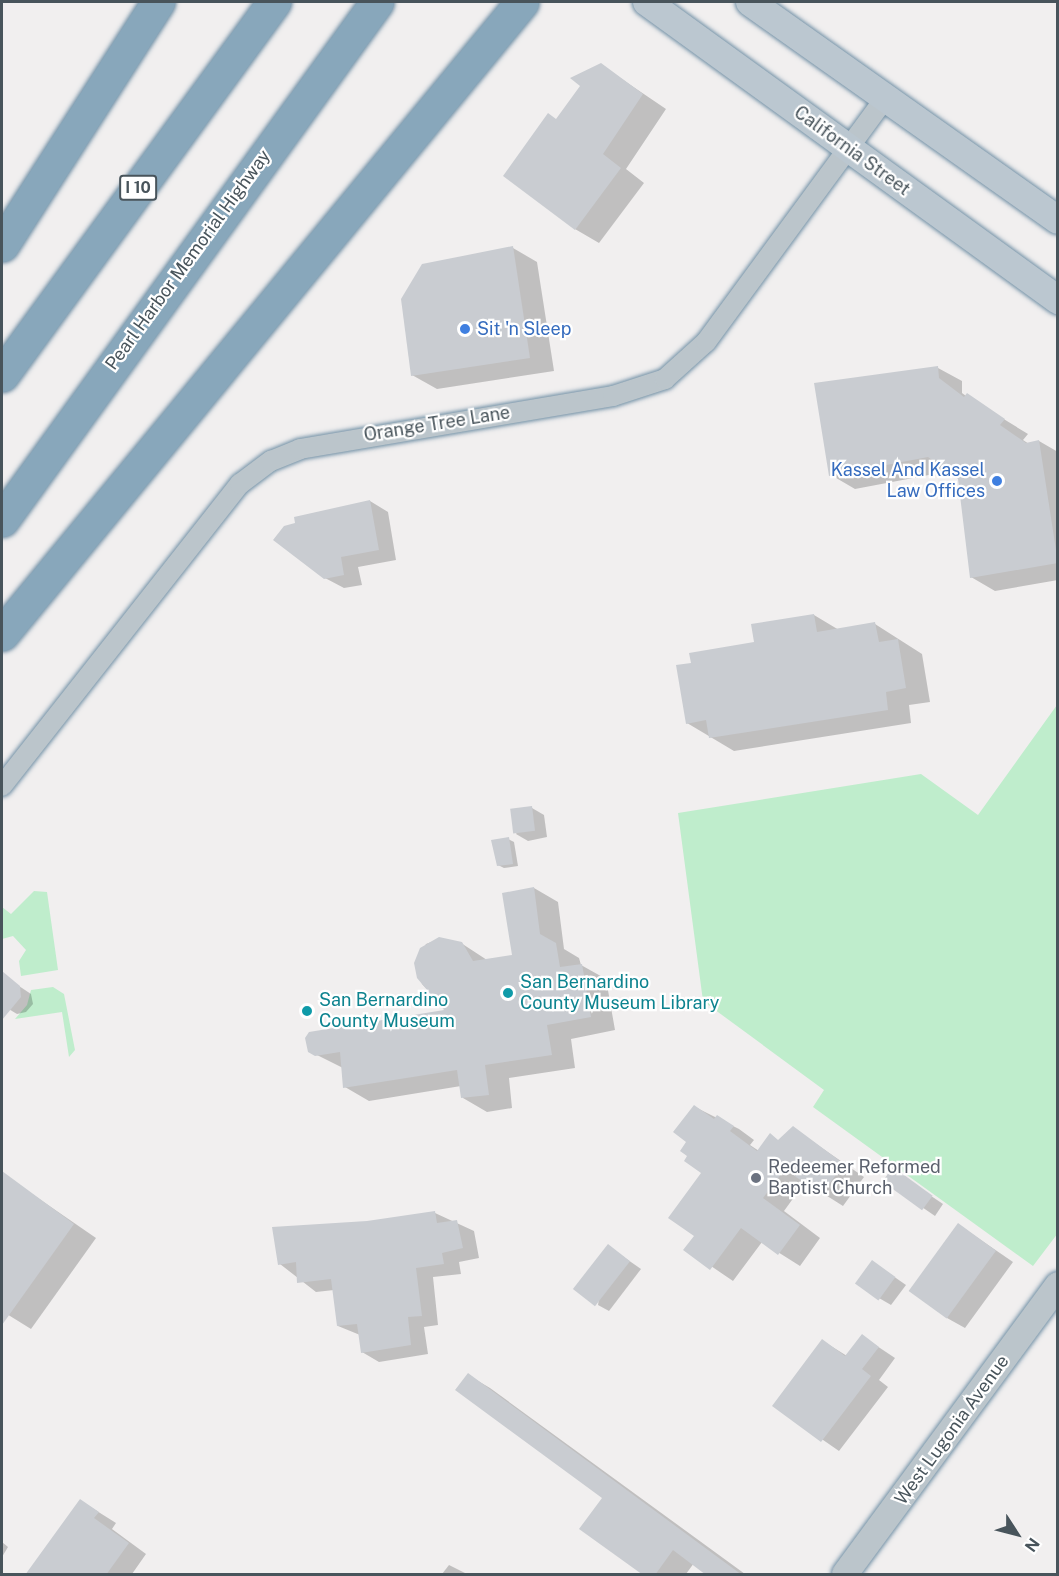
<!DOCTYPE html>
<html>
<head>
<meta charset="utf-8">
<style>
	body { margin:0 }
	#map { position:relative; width:1059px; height:1576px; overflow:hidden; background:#f1efef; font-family:"Public Sans",sans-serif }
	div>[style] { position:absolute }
	.green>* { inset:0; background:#bfedcc }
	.shadow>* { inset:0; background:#0003 }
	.building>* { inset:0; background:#c9ccd1; transform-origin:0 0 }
	.roads { filter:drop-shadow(0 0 2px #7492a7) drop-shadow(0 0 2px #7492a7) }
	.minor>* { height:20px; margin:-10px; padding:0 10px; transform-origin:10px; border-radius:10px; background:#bbc5cb }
	.tertiary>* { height:26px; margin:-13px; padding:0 13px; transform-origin:13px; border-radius:13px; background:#bbc5cb }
	.secondary>* { height:28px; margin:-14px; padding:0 14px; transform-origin:14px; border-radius:14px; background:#bbc7d0 }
	.motorway>* { height:33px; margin:-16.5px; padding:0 16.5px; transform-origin:16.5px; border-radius:16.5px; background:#88a7bb }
	.dots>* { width:16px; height:16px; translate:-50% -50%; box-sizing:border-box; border:3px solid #fff; border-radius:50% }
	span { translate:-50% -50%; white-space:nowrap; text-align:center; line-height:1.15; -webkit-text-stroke:4.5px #fff; paint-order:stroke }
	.shield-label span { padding:2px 4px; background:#fff; border:2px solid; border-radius:4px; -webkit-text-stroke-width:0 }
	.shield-label { font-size:16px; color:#48545b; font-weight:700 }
	.street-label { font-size:18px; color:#48545b }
	.shop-label { font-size:18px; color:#366cbe }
	.left { translate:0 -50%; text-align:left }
	.right { translate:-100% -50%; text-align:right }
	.culture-label { font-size:18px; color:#0d838f }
	.worship-label { font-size:18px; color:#5b616d }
	.frame { position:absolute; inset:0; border:3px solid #48545b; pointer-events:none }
	.north { position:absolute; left:987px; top:1504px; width:60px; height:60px; -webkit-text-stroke:4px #fff; paint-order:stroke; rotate:126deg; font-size:16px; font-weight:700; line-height:24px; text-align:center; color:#48545b }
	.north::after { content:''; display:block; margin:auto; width:21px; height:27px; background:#48545b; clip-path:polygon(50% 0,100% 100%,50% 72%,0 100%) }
</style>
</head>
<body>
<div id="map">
	<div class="green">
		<div style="clip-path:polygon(1057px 705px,1058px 1233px,1033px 1266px,813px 1107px,824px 1090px,703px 1001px,678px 813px,921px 774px,978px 815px)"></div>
		<div style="clip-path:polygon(34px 891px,47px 892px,58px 970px,21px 976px,19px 961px,26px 950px,13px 936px,2px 939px,2px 907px,11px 914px)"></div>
		<div style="clip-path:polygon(53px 987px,64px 994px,75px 1050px,69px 1057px,62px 1012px,15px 1019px,27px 1005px,31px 990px)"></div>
	</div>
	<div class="shadow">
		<div style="clip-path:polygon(601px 65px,666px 109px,626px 169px,644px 183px,599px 243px,575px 229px,557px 120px,582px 85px,572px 78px)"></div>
		<div style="clip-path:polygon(513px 248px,537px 262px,554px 371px,437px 389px,412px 375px)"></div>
		<div style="clip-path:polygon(938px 368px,962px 381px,962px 393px,966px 396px,1028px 434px,1023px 440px,1029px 444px,1039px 441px,1058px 452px,1058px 580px,995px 591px,971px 577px,960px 478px,950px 471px,855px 489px,831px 475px)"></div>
		<div style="clip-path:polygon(370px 501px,388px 512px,396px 560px,358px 567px,362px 585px,344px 588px,325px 578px)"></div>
		<div style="clip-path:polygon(814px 615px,839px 630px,875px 624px,922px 654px,930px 702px,909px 705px,911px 723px,734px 751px,687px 723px,692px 664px,756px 643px)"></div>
		<div style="clip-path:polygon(532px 808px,544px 815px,547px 837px,528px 841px,516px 834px)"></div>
		<div style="clip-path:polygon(508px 839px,514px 842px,518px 866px,504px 868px,498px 865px)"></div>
		<div style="clip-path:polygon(534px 888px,558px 902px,564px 949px,579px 958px,581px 965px,606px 979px,615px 1030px,571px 1039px,575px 1068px,509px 1078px,512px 1108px,487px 1112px,463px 1098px,461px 1086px,369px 1101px,345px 1087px,343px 1068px,309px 1051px,448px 1011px,422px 984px,416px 963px,426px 944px,439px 939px,461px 943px,487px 960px,514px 956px)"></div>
		<div style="clip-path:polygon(10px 980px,31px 994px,33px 1004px,26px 1012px,17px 1014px,2px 1005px,2px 982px)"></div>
		<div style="clip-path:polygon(695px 1107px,739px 1129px,754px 1140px,750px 1145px,759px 1151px,770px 1135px,779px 1141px,793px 1128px,864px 1177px,843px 1206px,805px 1182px,784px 1211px,820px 1238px,800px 1266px,762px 1242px,733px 1281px,686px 1249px,696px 1236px,703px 1172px,690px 1156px)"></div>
		<div style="clip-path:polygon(3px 1174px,96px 1238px,31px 1329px,2px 1311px)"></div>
		<div style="clip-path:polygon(903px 1177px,943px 1204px,935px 1216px,884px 1181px)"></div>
		<div style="clip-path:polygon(435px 1213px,474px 1231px,479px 1258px,459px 1262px,461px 1274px,433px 1277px,438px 1325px,424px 1327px,428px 1354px,379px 1362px,362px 1352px,360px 1335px,338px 1326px,334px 1290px,316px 1292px,280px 1264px,367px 1222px)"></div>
		<div style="clip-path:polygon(959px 1225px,1013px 1262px,965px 1328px,947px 1318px)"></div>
		<div style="clip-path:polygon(608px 1246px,641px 1269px,609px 1311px,598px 1305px)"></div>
		<div style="clip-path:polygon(873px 1262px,906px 1285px,891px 1305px,879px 1298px)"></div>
		<div style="clip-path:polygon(862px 1336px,895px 1358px,879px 1380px,888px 1387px,839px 1451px,774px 1406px,823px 1341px,847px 1356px)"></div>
		<div style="clip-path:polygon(468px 1375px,490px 1388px,745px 1574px,709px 1574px,694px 1563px,686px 1574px,646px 1574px,604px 1497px)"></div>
		<div style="clip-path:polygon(81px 1501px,116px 1523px,112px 1529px,146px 1554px,132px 1574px,27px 1574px)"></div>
		<div style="clip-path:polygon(2px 1542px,8px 1547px,2px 1557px)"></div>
		<div style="clip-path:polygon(449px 1565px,467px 1574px,442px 1574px)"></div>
	</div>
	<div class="building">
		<div style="clip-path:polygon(601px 63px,643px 94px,603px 154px,621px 168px,575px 230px,503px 176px,548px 113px,556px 119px,580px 86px,570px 78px)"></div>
		<div style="clip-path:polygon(513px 246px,530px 358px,411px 376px,401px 299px,422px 264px)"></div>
		<div style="clip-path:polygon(938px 366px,939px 378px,964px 397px,967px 393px,1005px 419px,1000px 425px,1026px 443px,1039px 440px,1058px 563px,970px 578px,958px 479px,928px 457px,829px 476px,814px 383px)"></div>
		<div style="clip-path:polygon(370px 500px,379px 550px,341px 557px,344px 575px,324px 579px,273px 540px,284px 526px,295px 523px,294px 517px)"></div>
		<div style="clip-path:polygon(814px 614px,817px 632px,875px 622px,879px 642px,898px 639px,906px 688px,886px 692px,888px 710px,709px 738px,706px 720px,686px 724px,676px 665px,691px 663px,689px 653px,754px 642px,751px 624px)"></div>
		<div style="left:532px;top:806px;width:25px;height:22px;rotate:83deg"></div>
		<div style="clip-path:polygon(509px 837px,513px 864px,497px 866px,491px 840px)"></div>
		<div style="clip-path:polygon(534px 887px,540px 934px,556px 943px,560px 967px,582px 964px,591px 1017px,547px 1025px,552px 1055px,485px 1065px,489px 1095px,461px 1098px,457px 1070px,343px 1088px,340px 1052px,315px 1056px,308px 1052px,305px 1038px,309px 1032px,444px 1010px,417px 978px,414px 963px,420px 948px,439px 937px,462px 942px,473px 961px,512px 955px,502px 893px)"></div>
		<div style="clip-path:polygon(2px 971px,20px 986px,21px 997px,2px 1020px)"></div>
		<div style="clip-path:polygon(694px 1105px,714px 1119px,717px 1115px,734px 1126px,730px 1131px,757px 1151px,770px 1133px,778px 1140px,793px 1126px,844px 1164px,821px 1195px,785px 1169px,763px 1198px,800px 1225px,778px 1255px,741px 1228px,710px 1270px,683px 1250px,694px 1236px,668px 1218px,701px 1173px,684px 1161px,687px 1156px,680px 1151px,686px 1142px,673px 1132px)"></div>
		<div style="left:893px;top:1167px;width:49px;height:18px;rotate:36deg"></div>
		<div style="clip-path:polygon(2px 1171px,74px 1224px,2px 1325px)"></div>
		<div style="clip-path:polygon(435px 1211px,437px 1223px,457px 1220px,463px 1248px,442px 1253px,444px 1264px,416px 1268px,422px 1316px,408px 1317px,411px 1345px,361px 1353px,357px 1324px,337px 1326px,331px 1279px,297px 1283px,296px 1262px,278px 1265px,272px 1227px,367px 1221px)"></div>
		<div style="left:958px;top:1223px;width:47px;height:84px;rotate:36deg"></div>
		<div style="left:608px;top:1244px;width:28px;height:57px;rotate:38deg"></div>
		<div style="left:872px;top:1260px;width:29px;height:29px;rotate:36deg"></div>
		<div style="clip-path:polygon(862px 1334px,879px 1347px,862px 1369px,871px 1376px,821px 1442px,772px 1406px,822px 1339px,845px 1356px)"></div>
		<div style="clip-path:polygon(468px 1373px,742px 1575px,706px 1575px,673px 1550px,655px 1575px,643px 1575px,579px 1529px,602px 1498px,455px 1390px)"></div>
		<div style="clip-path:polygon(80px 1499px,99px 1512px,94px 1518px,129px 1543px,106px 1575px,25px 1575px)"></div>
	</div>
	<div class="roads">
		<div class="minor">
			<div style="left:2px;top:786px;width:385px;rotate:-51.8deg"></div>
			<div style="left:240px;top:484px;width:39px;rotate:-37deg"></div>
			<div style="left:271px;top:461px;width:31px;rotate:-22deg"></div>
			<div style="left:300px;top:449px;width:317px;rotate:-9.6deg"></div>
			<div style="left:613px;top:396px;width:55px;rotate:-18.1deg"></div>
			<div style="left:665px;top:379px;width:55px;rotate:-42.1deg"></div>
			<div style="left:706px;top:342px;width:305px;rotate:-53.7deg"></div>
		</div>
		<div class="tertiary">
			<div style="left:845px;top:1574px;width:359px;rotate:-53.6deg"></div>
		</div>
		<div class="secondary">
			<div style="left:647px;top:2px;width:508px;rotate:35.94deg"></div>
			<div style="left:750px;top:2px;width:377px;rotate:35.3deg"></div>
		</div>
		<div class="motorway">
			<div style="left:2px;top:245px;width:289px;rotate:-57.3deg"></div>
			<div style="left:2px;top:375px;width:462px;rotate:-53.9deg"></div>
			<div style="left:2px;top:520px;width:639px;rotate:-54.1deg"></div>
			<div style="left:2px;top:634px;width:818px;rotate:-50.55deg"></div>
		</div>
	</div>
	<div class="dots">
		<div style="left:465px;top:329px;background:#3f7fe0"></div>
		<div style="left:997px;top:481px;background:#3f7fe0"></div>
		<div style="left:508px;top:993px;background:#0f9aa8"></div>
		<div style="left:307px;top:1011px;background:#0f9aa8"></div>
		<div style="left:756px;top:1178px;background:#6b7280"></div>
	</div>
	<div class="shield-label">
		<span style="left:138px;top:188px">I 10</span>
	</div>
	<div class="street-label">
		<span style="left:852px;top:151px;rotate:36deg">California Street</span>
		<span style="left:188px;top:260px;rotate:-54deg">Pearl Harbor Memorial Highway</span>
		<span style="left:437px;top:424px;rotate:-9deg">Orange Tree Lane</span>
		<span style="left:952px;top:1430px;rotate:-54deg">West Lugonia Avenue</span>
	</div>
	<div class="shop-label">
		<span class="left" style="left:477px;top:329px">Sit 'n Sleep</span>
		<span class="right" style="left:985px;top:481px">Kassel And Kassel<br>Law Offices</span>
	</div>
	<div class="culture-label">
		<span class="left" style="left:520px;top:993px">San Bernardino<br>County Museum Library</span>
		<span class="left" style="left:319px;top:1011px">San Bernardino<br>County Museum</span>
	</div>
	<div class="worship-label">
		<span class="left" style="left:768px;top:1178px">Redeemer Reformed<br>Baptist Church</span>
	</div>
	<div class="frame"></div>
	<div class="north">N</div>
</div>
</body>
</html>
